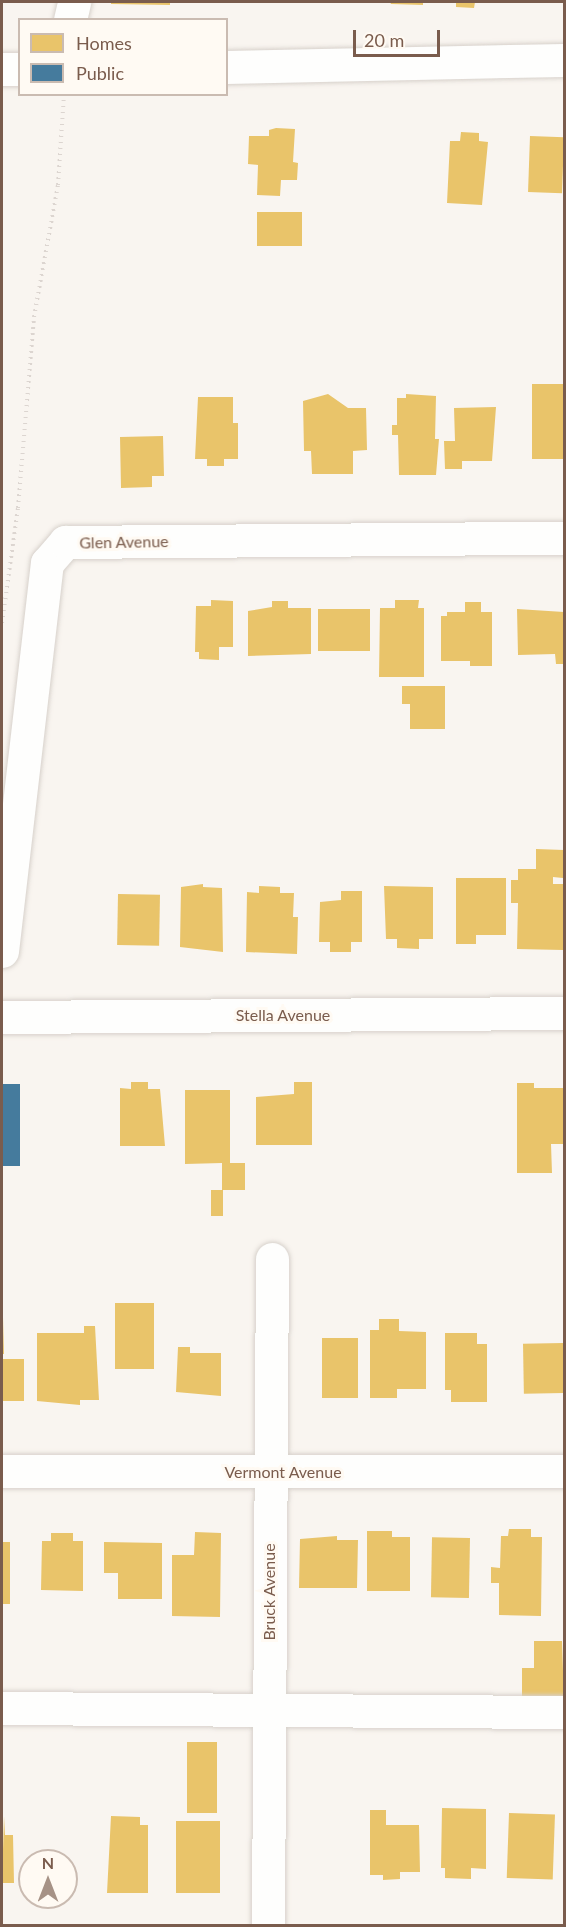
<!DOCTYPE html>
<html>
<head>
<meta charset="utf-8">
<style>
	body { margin:0 }
	#map { position:relative; width:566px; height:1927px; overflow:hidden; background:#f9f5f0; font-family:Lato,sans-serif }
	div>[style] { position:absolute }
	.homes>* { inset:0; background:#e9c46a; transform-origin:0 0 }
	.public>* { inset:0; background:#457b9d; transform-origin:0 0 }
	.path>* { height:4px; margin-top:-2px; transform-origin:0; background:repeating-linear-gradient(90deg,#dcd5d0 0 1.5px,transparent 0 6px) }
	.roads { filter:drop-shadow(0 0 2px #d7d1cb) drop-shadow(0 0 2px #d7d1cb) }
	.minor>* { height:33px; margin:-16.5px; padding:0 16.5px; transform-origin:16.5px; border-radius:16.5px; background:#fefefd }
	span { translate:-50% -50%; white-space:nowrap; text-align:center; line-height:1.15; -webkit-text-stroke:6px #fffaf3; paint-order:stroke }
	.street-label { font-size:16px; color:#7a5c4d }
	.frame { position:absolute; inset:0; border:3px solid #7a5c4d; pointer-events:none }
	.legend { position:absolute; left:18px; top:18px; width:210px; height:78px; box-sizing:border-box; background:#fffaf3; border:2px solid #cabbb1; margin:0; padding:8px 10px; list-style:none; font-size:18px; color:#7a5c4d }
	.legend li { display:flex; align-items:center; gap:12px; height:30px }
	.legend b { width:30px; border:2px solid #cabbb1 }
	.north { position:absolute; left:18px; top:1849px; width:60px; height:60px; box-sizing:border-box; background:#fffaf3; border:2px solid #cabbb1; border-radius:50%; rotate:0deg; font-size:16px; font-weight:700; line-height:24px; text-align:center; color:#7a5c4d }
	.north::after { content:''; display:block; margin:auto; width:21px; height:27px; background:#a69286; clip-path:polygon(50% 0,100% 100%,50% 72%,0 100%) }
	.scale { position:absolute; left:353px; top:30px; width:87px; height:27px; box-sizing:border-box; border:3px solid #7a5c4d; border-top:0; padding-left:8px; font-size:18px; line-height:21px; white-space:nowrap; color:#7a5c4d; -webkit-text-stroke:4px #fffaf3; paint-order:stroke }
</style>
</head>
<body>
<div id="map">
	<div class="homes">
		<div style="clip-path:polygon(111px 2px,170px 2px,170px 5px,111px 4px)"></div>
		<div style="clip-path:polygon(390px 2px,423px 2px,423px 5px,391px 4px)"></div>
		<div style="clip-path:polygon(456px 2px,475px 2px,474px 8px,456px 7px)"></div>
		<div style="clip-path:polygon(276px 128px,295px 129px,293px 162px,298px 163px,297px 180px,281px 180px,280px 196px,257px 195px,258px 165px,248px 164px,249px 136px,269px 136px,269px 130px)"></div>
		<div style="clip-path:polygon(461px 132px,479px 133px,479px 141px,488px 142px,482px 205px,447px 203px,450px 141px,460px 141px)"></div>
		<div style="left:530px;top:136px;width:34px;height:56px;rotate:2deg"></div>
		<div style="left:257px;top:212px;width:45px;height:34px"></div>
		<div style="left:564px;top:384px;width:75px;height:32px;rotate:90deg"></div>
		<div style="clip-path:polygon(328px 394px,348px 408px,366px 408px,367px 450px,353px 451px,353px 474px,312px 474px,311px 451px,304px 451px,303px 401px)"></div>
		<div style="clip-path:polygon(406px 394px,436px 396px,435px 439px,439px 439px,436px 475px,399px 475px,398px 435px,392px 435px,392px 425px,397px 425px,397px 398px,406px 398px)"></div>
		<div style="clip-path:polygon(198px 397px,233px 397px,233px 423px,238px 423px,238px 459px,224px 459px,224px 466px,207px 466px,207px 459px,195px 459px)"></div>
		<div style="clip-path:polygon(496px 407px,492px 461px,462px 461px,462px 469px,445px 469px,444px 441px,455px 441px,454px 408px)"></div>
		<div style="clip-path:polygon(163px 436px,164px 476px,152px 476px,152px 487px,121px 488px,120px 437px)"></div>
		<div style="clip-path:polygon(211px 600px,233px 601px,233px 647px,219px 647px,219px 660px,199px 659px,199px 652px,195px 652px,196px 606px,211px 606px)"></div>
		<div style="clip-path:polygon(395px 600px,419px 600px,418px 608px,424px 608px,424px 677px,379px 677px,380px 608px,395px 608px)"></div>
		<div style="clip-path:polygon(272px 601px,288px 601px,288px 608px,311px 608px,311px 654px,248px 656px,248px 611px,272px 607px)"></div>
		<div style="clip-path:polygon(465px 602px,481px 602px,481px 612px,492px 612px,492px 666px,470px 666px,470px 661px,441px 661px,441px 616px,447px 616px,447px 612px,465px 612px)"></div>
		<div style="left:318px;top:609px;width:52px;height:42px"></div>
		<div style="clip-path:polygon(517px 609px,564px 612px,564px 664px,556px 664px,555px 654px,518px 655px)"></div>
		<div style="clip-path:polygon(402px 686px,445px 686px,445px 729px,410px 729px,410px 704px,402px 704px)"></div>
		<div style="clip-path:polygon(536px 849px,564px 850px,563px 878px,553px 877px,553px 884px,563px 884px,563px 950px,517px 949px,518px 903px,511px 903px,511px 880px,518px 880px,518px 869px,536px 869px)"></div>
		<div style="clip-path:polygon(456px 878px,506px 878px,506px 935px,476px 935px,476px 944px,456px 944px)"></div>
		<div style="clip-path:polygon(203px 884px,203px 887px,222px 888px,223px 952px,180px 947px,181px 887px)"></div>
		<div style="clip-path:polygon(259px 886px,280px 887px,280px 893px,294px 893px,293px 917px,298px 917px,297px 954px,246px 952px,247px 892px,259px 893px)"></div>
		<div style="clip-path:polygon(384px 886px,433px 887px,433px 939px,419px 939px,419px 949px,397px 948px,397px 939px,386px 939px)"></div>
		<div style="clip-path:polygon(341px 891px,362px 891px,362px 942px,351px 942px,351px 952px,330px 952px,330px 942px,319px 942px,320px 902px,341px 900px)"></div>
		<div style="left:118px;top:894px;width:42px;height:51px;rotate:1deg"></div>
		<div style="clip-path:polygon(131px 1082px,148px 1082px,148px 1089px,160px 1089px,165px 1146px,120px 1146px,120px 1088px,131px 1089px)"></div>
		<div style="clip-path:polygon(294px 1082px,312px 1082px,312px 1145px,256px 1145px,256px 1097px,294px 1094px)"></div>
		<div style="clip-path:polygon(517px 1083px,534px 1083px,534px 1088px,564px 1088px,564px 1144px,551px 1144px,552px 1173px,517px 1173px)"></div>
		<div style="clip-path:polygon(185px 1090px,230px 1090px,230px 1163px,245px 1163px,245px 1190px,223px 1190px,223px 1216px,211px 1216px,211px 1190px,222px 1190px,222px 1163px,185px 1164px)"></div>
		<div style="left:115px;top:1303px;width:39px;height:66px"></div>
		<div style="clip-path:polygon(2px 1317px,3px 1317px,4px 1354px,2px 1354px)"></div>
		<div style="clip-path:polygon(379px 1319px,399px 1319px,399px 1331px,426px 1332px,426px 1389px,397px 1389px,397px 1398px,370px 1398px,370px 1330px,379px 1330px)"></div>
		<div style="clip-path:polygon(84px 1326px,95px 1326px,99px 1400px,80px 1400px,80px 1405px,37px 1401px,37px 1333px,84px 1333px)"></div>
		<div style="clip-path:polygon(445px 1333px,477px 1333px,477px 1344px,487px 1344px,487px 1402px,451px 1402px,451px 1390px,445px 1390px)"></div>
		<div style="left:322px;top:1338px;width:36px;height:60px"></div>
		<div style="left:563px;top:1343px;width:50px;height:40px;rotate:89deg"></div>
		<div style="clip-path:polygon(178px 1347px,190px 1347px,190px 1353px,221px 1353px,221px 1396px,176px 1392px)"></div>
		<div style="left:2px;top:1359px;width:22px;height:42px"></div>
		<div style="clip-path:polygon(509px 1529px,531px 1529px,531px 1537px,542px 1537px,541px 1616px,499px 1615px,499px 1583px,491px 1583px,491px 1567px,500px 1568px,501px 1536px,508px 1536px)"></div>
		<div style="clip-path:polygon(367px 1531px,392px 1531px,392px 1537px,410px 1537px,410px 1591px,367px 1591px)"></div>
		<div style="clip-path:polygon(195px 1532px,221px 1533px,220px 1617px,172px 1616px,172px 1555px,194px 1555px)"></div>
		<div style="clip-path:polygon(51px 1533px,73px 1533px,73px 1541px,83px 1541px,83px 1591px,41px 1590px,42px 1541px,51px 1541px)"></div>
		<div style="clip-path:polygon(337px 1536px,337px 1540px,358px 1540px,357px 1588px,299px 1588px,300px 1539px)"></div>
		<div style="left:470px;top:1538px;width:60px;height:38px;rotate:91deg"></div>
		<div style="left:2px;top:1542px;width:8px;height:62px"></div>
		<div style="clip-path:polygon(104px 1542px,162px 1543px,162px 1599px,118px 1599px,118px 1573px,104px 1573px)"></div>
		<div style="clip-path:polygon(534px 1641px,562px 1641px,564px 1701px,522px 1701px,522px 1668px,534px 1668px)"></div>
		<div style="left:187px;top:1742px;width:30px;height:71px"></div>
		<div style="clip-path:polygon(442px 1808px,486px 1809px,486px 1869px,471px 1868px,471px 1879px,445px 1878px,445px 1868px,441px 1868px)"></div>
		<div style="clip-path:polygon(370px 1810px,386px 1810px,386px 1825px,419px 1825px,420px 1872px,400px 1872px,400px 1879px,383px 1880px,383px 1875px,370px 1875px)"></div>
		<div style="left:509px;top:1813px;width:46px;height:65px;rotate:2deg"></div>
		<div style="clip-path:polygon(4px 1816px,5px 1835px,13px 1835px,14px 1883px,2px 1883px)"></div>
		<div style="clip-path:polygon(111px 1816px,140px 1817px,140px 1825px,148px 1825px,148px 1893px,107px 1893px)"></div>
		<div style="left:176px;top:1821px;width:44px;height:72px"></div>
	</div>
	<div class="public">
		<div style="left:2px;top:1084px;width:18px;height:82px"></div>
	</div>
	<div class="path">
		<div style="left:2px;top:623px;width:116px;rotate:-82.1deg"></div>
		<div style="left:18px;top:508px;width:192px;rotate:-85.2deg"></div>
		<div style="left:34px;top:317px;width:134px;rotate:-79.7deg"></div>
		<div style="left:58px;top:185px;width:91px;rotate:-86.2deg"></div>
	</div>
	<div class="roads">
		<div class="minor">
			<div style="left:70px;top:20px;width:18px;rotate:-77deg"></div>
			<div style="left:226px;top:67px;width:338px;rotate:-1.2deg"></div>
			<div style="left:2px;top:69px;width:18px"></div>
			<div style="left:2px;top:951px;width:391px;rotate:-83.4deg"></div>
			<div style="left:47px;top:563px;width:28px;rotate:-49deg"></div>
			<div style="left:65px;top:542px;width:499px;rotate:-0.5deg"></div>
			<div style="left:2px;top:1017px;width:562px;rotate:-0.41deg"></div>
			<div style="left:2px;top:1471px;width:562px"></div>
			<div style="left:2px;top:1708px;width:562px;rotate:0.41deg"></div>
			<div style="left:268px;top:1926px;width:667px;rotate:-89.66deg"></div>
		</div>
	</div>
	<div class="street-label">
		<span style="left:124px;top:542px;rotate:-1deg">Glen Avenue</span>
		<span style="left:283px;top:1015px">Stella Avenue</span>
		<span style="left:283px;top:1472px">Vermont Avenue</span>
		<span style="left:269px;top:1592px;rotate:-90deg">Bruck Avenue</span>
	</div>
	<div class="frame"></div>
	<ul class="legend">
	<li><b style="height:16px;background:#e9c46a"></b>Homes</li>
	<li><b style="height:16px;background:#457b9d"></b>Public</li>
	</ul>
	<div class="north">N</div>
	<div class="scale">20 m</div>
</div>
</body>
</html>
